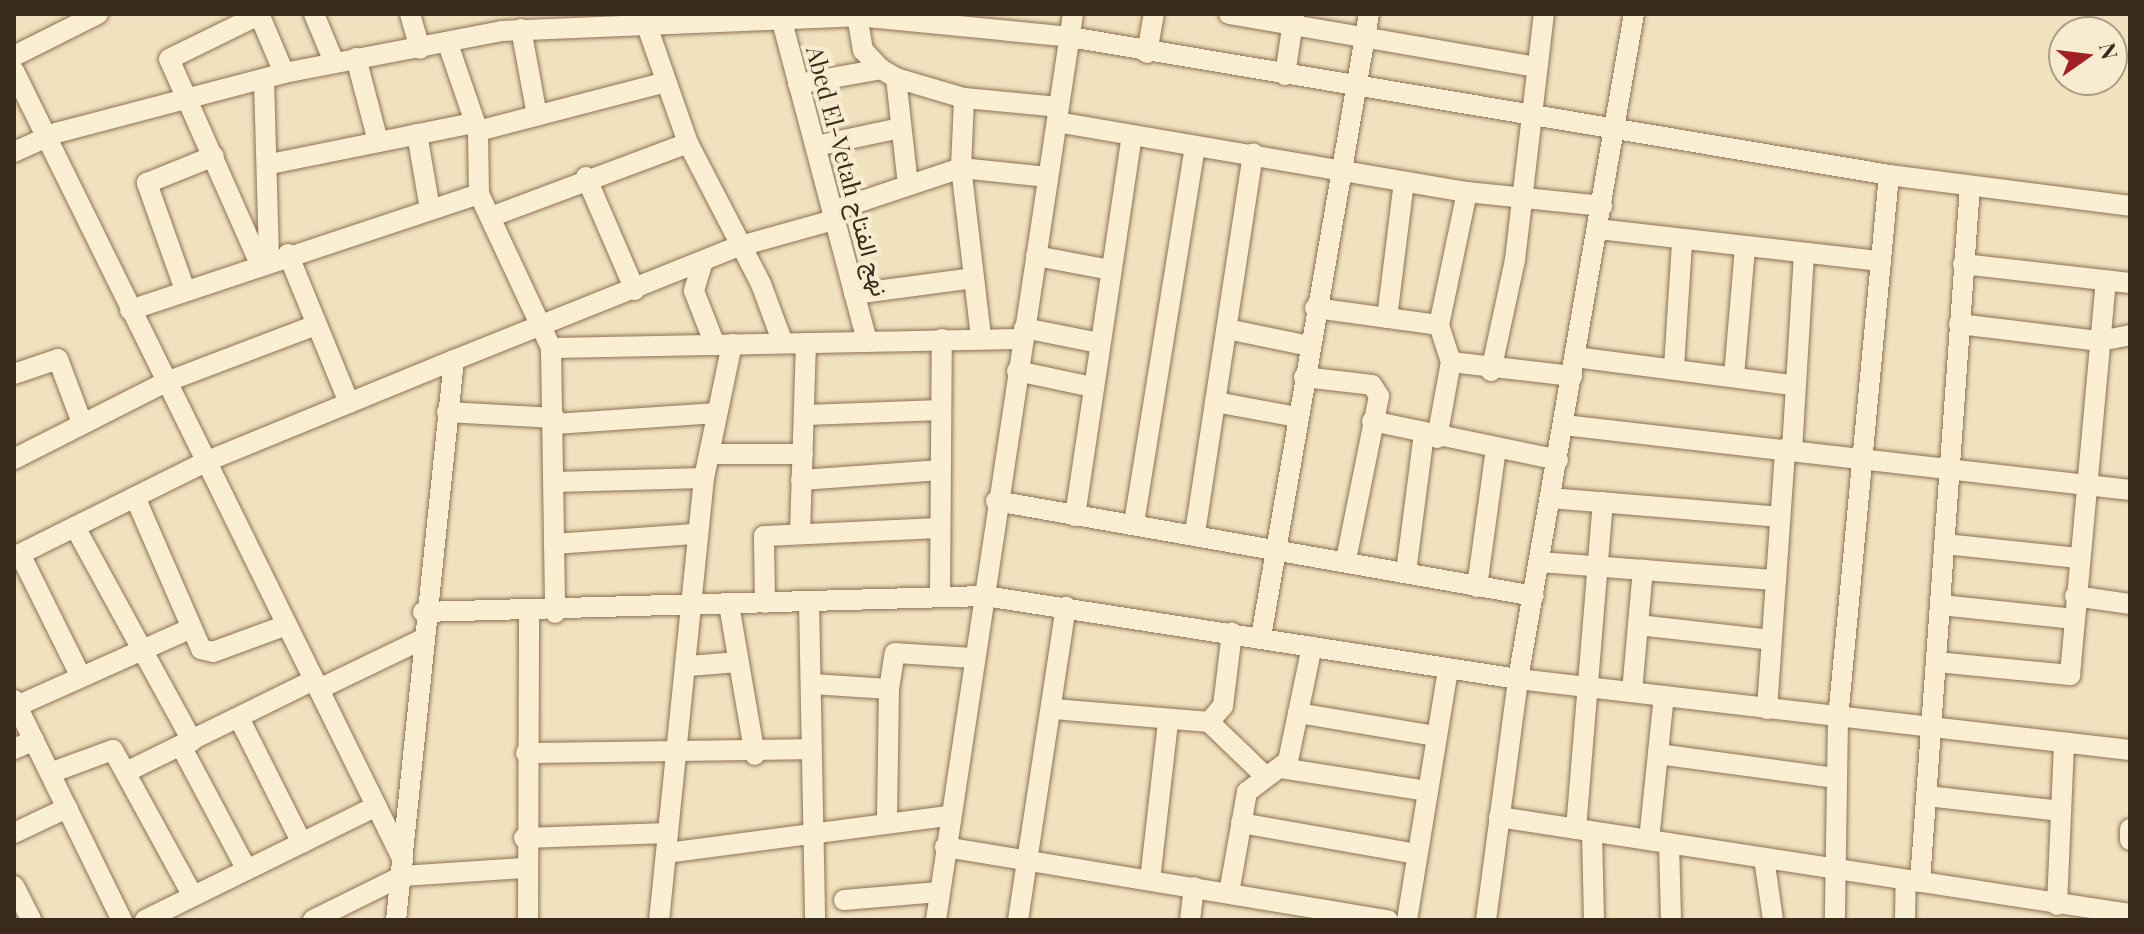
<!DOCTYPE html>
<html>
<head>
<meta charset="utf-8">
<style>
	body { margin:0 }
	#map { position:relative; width:2144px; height:934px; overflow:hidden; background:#f1e2bf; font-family:"Playfair Display",Vazirmatn,serif }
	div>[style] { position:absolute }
	.roads { filter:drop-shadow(0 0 2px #8c7256) drop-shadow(0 0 2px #8c7256) }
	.minor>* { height:20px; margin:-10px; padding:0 10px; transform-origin:10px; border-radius:10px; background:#fbefd3 }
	span { translate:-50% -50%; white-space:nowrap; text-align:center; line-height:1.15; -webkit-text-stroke:8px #f8ecd0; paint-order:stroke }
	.street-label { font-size:24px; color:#3a2a1c }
	.frame { position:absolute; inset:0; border:16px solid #3a2a1c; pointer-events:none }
	.north { position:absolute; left:2048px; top:16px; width:80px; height:80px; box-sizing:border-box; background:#f8ecd0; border:2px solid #ac9e88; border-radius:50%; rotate:76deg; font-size:22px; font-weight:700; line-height:32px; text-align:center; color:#3a2a1c }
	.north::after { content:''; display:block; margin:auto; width:28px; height:36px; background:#a02123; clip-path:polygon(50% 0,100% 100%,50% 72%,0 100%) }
</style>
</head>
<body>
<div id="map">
	<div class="roads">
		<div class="minor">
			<div style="left:259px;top:14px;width:64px;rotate:67deg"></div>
			<div style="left:314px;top:14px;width:52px;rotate:67.4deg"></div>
			<div style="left:410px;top:14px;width:36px;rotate:74deg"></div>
			<div style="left:780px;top:14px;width:339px;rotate:75.1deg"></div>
			<div style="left:1229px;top:14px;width:311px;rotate:9.8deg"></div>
			<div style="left:857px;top:16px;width:35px;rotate:80deg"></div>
			<div style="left:863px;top:50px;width:26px;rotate:47deg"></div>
			<div style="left:647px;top:26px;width:124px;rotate:70.7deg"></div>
			<div style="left:688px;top:143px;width:159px;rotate:62.6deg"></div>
			<div style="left:761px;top:284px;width:63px;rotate:69.6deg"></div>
			<div style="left:521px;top:29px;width:87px;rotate:79.5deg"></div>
			<div style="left:448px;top:44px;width:92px;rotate:71deg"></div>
			<div style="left:478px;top:131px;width:63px;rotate:89.1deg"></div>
			<div style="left:479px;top:194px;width:170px;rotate:64.9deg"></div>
			<div style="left:551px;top:348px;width:265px;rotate:89.1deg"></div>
			<div style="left:1147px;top:53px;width:40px;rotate:-80deg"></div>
			<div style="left:14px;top:56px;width:94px;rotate:-26.6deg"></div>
			<div style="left:356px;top:58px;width:86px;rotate:75.2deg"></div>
			<div style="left:14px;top:71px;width:880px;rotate:63.76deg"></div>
			<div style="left:1285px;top:75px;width:61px;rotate:-81.5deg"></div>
			<div style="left:896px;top:78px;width:71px;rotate:16.4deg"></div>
			<div style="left:264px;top:79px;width:181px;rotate:88.4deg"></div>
			<div style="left:798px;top:84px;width:84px;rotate:-10.2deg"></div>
			<div style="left:881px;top:69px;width:17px;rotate:31deg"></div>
			<div style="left:896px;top:78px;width:108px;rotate:83.6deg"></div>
			<div style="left:1057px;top:122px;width:416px;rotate:9.7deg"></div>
			<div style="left:1467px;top:192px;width:136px;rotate:5.9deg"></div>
			<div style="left:478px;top:131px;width:194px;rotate:-14.6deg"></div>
			<div style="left:417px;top:134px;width:76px;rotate:80.2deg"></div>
			<div style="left:816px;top:146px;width:86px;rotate:-12.1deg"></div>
			<div style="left:14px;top:152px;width:46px;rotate:-24.3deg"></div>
			<div style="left:56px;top:133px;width:236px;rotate:-14.7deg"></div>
			<div style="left:284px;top:73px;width:222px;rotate:-10.9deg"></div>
			<div style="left:502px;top:31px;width:355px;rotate:-2.4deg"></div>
			<div style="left:857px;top:16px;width:214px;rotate:5.6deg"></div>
			<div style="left:1070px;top:37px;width:831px;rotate:9.56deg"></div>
			<div style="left:1889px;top:175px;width:546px;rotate:95.36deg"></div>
			<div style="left:1838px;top:719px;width:201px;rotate:90.9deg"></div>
			<div style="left:270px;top:164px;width:208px;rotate:-11.4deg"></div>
			<div style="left:1889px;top:175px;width:243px;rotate:7.3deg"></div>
			<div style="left:586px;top:177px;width:123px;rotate:66.6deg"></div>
			<div style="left:832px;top:211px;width:136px;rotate:-18.4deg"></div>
			<div style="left:961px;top:168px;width:87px;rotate:5.9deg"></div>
			<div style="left:493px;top:216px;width:208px;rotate:-20.5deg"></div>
			<div style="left:1598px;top:229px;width:285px;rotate:6.5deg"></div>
			<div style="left:288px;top:254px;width:161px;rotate:67.7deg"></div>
			<div style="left:1036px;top:256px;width:76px;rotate:10.6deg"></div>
			<div style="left:703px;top:261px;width:31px;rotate:107deg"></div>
			<div style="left:694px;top:291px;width:58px;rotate:68.7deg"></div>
			<div style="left:260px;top:264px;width:224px;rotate:-113.9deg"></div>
			<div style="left:169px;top:59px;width:102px;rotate:-26.1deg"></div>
			<div style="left:1963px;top:264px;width:168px;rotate:6.5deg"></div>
			<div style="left:185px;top:290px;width:114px;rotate:-109.6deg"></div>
			<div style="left:147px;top:183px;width:72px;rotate:-21.9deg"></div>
			<div style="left:854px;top:294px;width:121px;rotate:-7.6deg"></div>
			<div style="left:1315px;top:308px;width:125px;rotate:7.8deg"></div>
			<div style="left:1439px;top:325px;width:136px;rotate:-78.1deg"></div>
			<div style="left:130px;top:310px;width:368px;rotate:-18.4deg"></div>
			<div style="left:1387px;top:318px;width:137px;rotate:-82.9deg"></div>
			<div style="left:1959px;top:324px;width:142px;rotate:6.9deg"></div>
			<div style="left:2100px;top:341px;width:31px;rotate:-11deg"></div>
			<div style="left:1024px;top:328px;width:76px;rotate:11.3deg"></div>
			<div style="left:1227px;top:329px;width:84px;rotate:11.7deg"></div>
			<div style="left:981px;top:337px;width:170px;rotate:-96.7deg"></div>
			<div style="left:961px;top:168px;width:70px;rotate:-87.5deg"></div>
			<div style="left:964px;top:98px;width:95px;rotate:5.4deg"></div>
			<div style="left:551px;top:348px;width:471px;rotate:-1.1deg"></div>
			<div style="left:1575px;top:357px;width:219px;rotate:7.4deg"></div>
			<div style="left:1451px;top:362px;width:122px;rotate:6.6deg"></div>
			<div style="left:1674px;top:367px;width:124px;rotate:-86.3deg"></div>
			<div style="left:1017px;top:371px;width:77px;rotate:12deg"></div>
			<div style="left:1491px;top:371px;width:114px;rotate:-77.8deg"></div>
			<div style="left:1515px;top:260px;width:248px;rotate:-83.3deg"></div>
			<div style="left:14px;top:374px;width:46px;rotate:-18.8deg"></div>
			<div style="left:58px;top:359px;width:68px;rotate:69.4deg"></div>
			<div style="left:1734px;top:376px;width:129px;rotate:-85.1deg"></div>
			<div style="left:1304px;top:377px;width:68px;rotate:6.7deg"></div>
			<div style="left:1372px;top:385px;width:13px;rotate:58deg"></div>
			<div style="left:1379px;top:396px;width:167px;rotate:101.4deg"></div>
			<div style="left:1215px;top:402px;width:83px;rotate:10.4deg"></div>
			<div style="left:447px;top:412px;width:108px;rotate:3.2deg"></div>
			<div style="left:806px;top:415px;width:135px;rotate:-2.1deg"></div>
			<div style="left:1372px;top:421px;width:190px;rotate:11.8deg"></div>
			<div style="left:555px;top:424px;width:162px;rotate:-3.9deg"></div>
			<div style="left:1564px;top:425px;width:570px;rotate:6.55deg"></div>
			<div style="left:1437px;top:438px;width:77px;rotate:-79.6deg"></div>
			<div style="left:1451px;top:362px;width:39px;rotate:-108deg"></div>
			<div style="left:1792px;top:450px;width:197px;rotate:-86.5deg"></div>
			<div style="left:709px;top:454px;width:94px"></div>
			<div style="left:14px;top:459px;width:170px;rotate:-26.9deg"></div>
			<div style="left:166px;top:382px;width:160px;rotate:-20.8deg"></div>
			<div style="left:704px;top:478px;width:137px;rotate:-78.2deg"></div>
			<div style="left:801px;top:480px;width:140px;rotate:-4.1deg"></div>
			<div style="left:554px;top:482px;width:150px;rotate:-1.5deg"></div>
			<div style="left:704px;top:478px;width:444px;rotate:95.8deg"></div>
			<div style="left:135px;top:497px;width:166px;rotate:66.5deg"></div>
			<div style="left:201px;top:649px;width:12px;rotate:14deg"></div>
			<div style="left:213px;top:652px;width:76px;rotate:-20.1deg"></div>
			<div style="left:1551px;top:498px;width:230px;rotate:4.7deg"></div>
			<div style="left:996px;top:501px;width:546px;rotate:10.01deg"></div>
			<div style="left:1075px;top:516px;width:384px;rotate:-81.5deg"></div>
			<div style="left:1134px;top:523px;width:382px;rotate:-80.8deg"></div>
			<div style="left:75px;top:527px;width:244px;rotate:61.3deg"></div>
			<div style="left:800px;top:533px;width:190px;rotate:-88.2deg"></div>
			<div style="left:1195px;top:533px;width:384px;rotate:-81.3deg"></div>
			<div style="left:554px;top:544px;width:140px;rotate:-4.1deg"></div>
			<div style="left:1945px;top:544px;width:134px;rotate:6deg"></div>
			<div style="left:20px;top:554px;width:137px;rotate:63.6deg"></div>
			<div style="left:14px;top:557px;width:213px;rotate:-26.4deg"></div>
			<div style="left:205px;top:462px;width:269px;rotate:-22.3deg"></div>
			<div style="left:454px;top:360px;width:305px;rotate:-21.8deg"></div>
			<div style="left:737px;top:247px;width:101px;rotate:-15.6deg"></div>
			<div style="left:1540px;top:562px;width:237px;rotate:4.4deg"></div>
			<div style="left:1406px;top:572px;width:139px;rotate:-82.6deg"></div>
			<div style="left:1477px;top:587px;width:139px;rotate:-82.2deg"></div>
			<div style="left:2075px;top:596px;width:56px;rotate:8.3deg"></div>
			<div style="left:940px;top:597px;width:258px;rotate:-89.6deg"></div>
			<div style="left:809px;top:601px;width:319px;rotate:88.9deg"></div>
			<div style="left:765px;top:603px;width:67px;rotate:-90.9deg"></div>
			<div style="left:764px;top:536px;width:176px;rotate:-2.6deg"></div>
			<div style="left:729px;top:605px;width:152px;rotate:80.2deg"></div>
			<div style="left:1941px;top:605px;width:134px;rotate:6deg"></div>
			<div style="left:423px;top:612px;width:562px;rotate:-1.63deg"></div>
			<div style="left:985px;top:596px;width:539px;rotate:8.85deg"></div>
			<div style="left:1518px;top:679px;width:616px;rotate:6.62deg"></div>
			<div style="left:1638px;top:625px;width:134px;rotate:6.4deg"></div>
			<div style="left:1261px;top:637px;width:632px;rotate:-80.17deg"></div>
			<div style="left:1937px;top:662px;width:134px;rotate:5.6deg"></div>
			<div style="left:2070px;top:675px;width:396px;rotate:-84.8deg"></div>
			<div style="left:689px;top:666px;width:49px;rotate:-4.7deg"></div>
			<div style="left:812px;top:684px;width:77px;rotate:3.7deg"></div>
			<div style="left:889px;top:689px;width:133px;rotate:90.9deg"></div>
			<div style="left:319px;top:689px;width:113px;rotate:-25.7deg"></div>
			<div style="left:889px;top:689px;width:36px;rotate:-81deg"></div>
			<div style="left:895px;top:653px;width:80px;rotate:3.6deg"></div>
			<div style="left:1632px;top:692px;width:123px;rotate:-84.9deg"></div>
			<div style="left:14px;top:700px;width:245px;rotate:63.9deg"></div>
			<div style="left:17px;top:706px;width:191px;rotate:-24.1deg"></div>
			<div style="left:1054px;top:709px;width:156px;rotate:4.8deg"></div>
			<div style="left:1209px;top:722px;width:21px;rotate:-49deg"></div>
			<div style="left:1223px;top:706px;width:74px;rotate:-83deg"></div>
			<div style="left:1767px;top:709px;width:261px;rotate:-86deg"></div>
			<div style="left:1298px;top:713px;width:140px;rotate:9.5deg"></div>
			<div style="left:239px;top:718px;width:140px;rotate:63.3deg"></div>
			<div style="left:1209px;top:722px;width:76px;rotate:43.9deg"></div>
			<div style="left:181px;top:746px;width:140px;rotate:62deg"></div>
			<div style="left:14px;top:749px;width:22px;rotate:-24deg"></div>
			<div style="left:526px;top:753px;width:285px;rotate:-0.8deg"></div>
			<div style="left:1658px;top:754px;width:180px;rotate:7.7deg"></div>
			<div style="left:1281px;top:768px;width:147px;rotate:9deg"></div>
			<div style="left:126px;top:772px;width:209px;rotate:-26.1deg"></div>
			<div style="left:50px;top:773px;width:67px;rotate:-20.1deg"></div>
			<div style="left:113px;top:750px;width:166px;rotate:61.3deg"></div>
			<div style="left:1927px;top:796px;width:135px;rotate:6.4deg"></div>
			<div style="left:1499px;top:817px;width:638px;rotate:8.74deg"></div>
			<div style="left:1241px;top:823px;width:179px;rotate:10deg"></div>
			<div style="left:1576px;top:829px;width:328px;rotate:-85.3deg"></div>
			<div style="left:2130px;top:829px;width:11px;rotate:90deg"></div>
			<div style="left:1592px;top:832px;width:88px;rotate:88.7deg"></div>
			<div style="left:14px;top:833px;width:59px;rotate:-25.3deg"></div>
			<div style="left:524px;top:838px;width:144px;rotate:-2deg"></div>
			<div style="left:1649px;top:840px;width:145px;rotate:-84.1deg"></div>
			<div style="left:1669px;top:843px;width:77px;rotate:88.5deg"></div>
			<div style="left:945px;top:847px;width:449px;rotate:9.4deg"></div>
			<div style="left:666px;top:853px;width:284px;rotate:-7.5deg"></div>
			<div style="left:1764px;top:858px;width:63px;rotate:81.7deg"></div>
			<div style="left:1150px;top:880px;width:158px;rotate:-83.5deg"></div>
			<div style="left:1920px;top:882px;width:698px;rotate:-85.89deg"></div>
			<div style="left:14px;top:886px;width:38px;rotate:63deg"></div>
			<div style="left:1229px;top:893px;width:103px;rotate:-79.9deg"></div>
			<div style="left:1247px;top:792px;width:51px;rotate:-37.1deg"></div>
			<div style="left:1288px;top:761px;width:117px;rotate:-78.2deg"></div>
			<div style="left:844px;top:900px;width:95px;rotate:-4.8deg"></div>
			<div style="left:2057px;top:905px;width:162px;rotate:-87.5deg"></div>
			<div style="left:145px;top:920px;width:258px;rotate:-26.2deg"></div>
			<div style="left:313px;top:920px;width:99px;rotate:-26.3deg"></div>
			<div style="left:402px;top:876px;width:122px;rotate:-3.8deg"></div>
			<div style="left:396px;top:920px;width:563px;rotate:-84.09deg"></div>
			<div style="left:528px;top:920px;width:307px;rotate:-89.8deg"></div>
			<div style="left:936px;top:920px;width:916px;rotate:-81.4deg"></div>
			<div style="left:1018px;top:920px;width:317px;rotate:-81.3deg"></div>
			<div style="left:1190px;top:920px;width:33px;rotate:-83deg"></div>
			<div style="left:1407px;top:920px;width:253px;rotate:-80.7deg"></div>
			<div style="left:1486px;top:920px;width:243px;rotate:-82.4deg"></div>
			<div style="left:1518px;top:679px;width:675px;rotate:-80.11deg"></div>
			<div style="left:1905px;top:920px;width:39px;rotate:-89deg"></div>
		</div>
	</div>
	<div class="street-label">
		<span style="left:848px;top:171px;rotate:75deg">Abed El-Vetah نهج الفتاح</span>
	</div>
	<div class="frame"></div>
	<div class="north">N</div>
</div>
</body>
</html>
